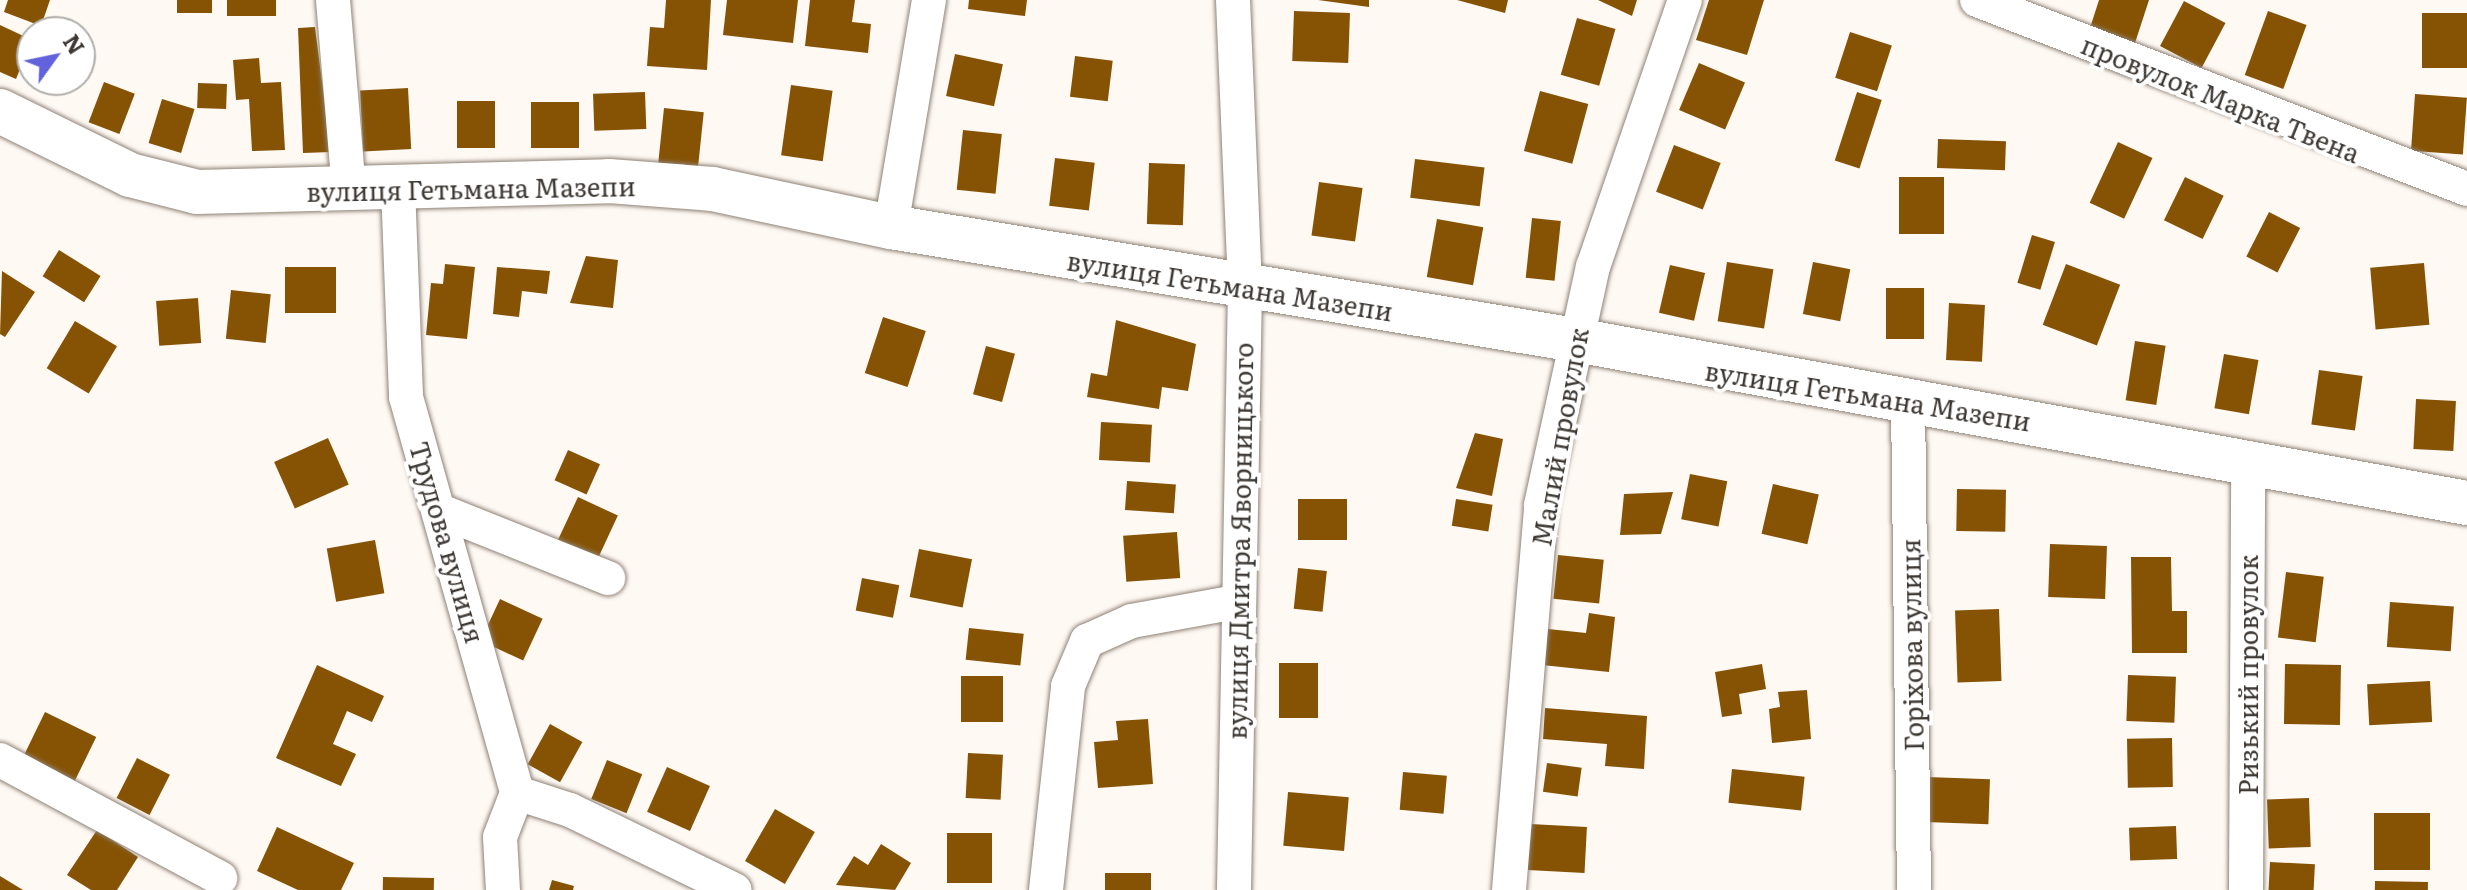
<!DOCTYPE html>
<html>
<head>
<meta charset="utf-8">
<style>
	body { margin:0 }
	#map { position:relative; width:2467px; height:890px; overflow:hidden; background:#fff9f4; font-family:Literata,serif }
	div>[style] { position:absolute }
	.building>* { inset:0; background:#865305; transform-origin:0 0 }
	.roads { filter:drop-shadow(0 0 2px #8e8275) drop-shadow(0 0 2px #8e8275) }
	.minor>* { height:34px; margin:-17px; padding:0 17px; transform-origin:17px; border-radius:17px; background:#fff }
	.tertiary>* { height:44px; margin:-22px; padding:0 22px; transform-origin:22px; border-radius:22px; background:#fff }
	span { translate:-50% -50%; white-space:nowrap; text-align:center; line-height:1.15; -webkit-text-stroke:8px #fff; paint-order:stroke }
	.street-label { font-size:26px; color:#3d3833 }
	.north { position:absolute; left:16px; top:16px; width:80px; height:80px; box-sizing:border-box; background:#fff; border:2px solid #b1afad; border-radius:50%; rotate:57deg; font-size:22px; font-weight:700; line-height:32px; text-align:center; color:#3d3833 }
	.north::after { content:''; display:block; margin:auto; width:28px; height:36px; background:#6263dc; clip-path:polygon(50% 0,100% 100%,50% 72%,0 100%) }
</style>
</head>
<body>
<div id="map">
	<div class="building">
		<div style="clip-path:polygon(8px 0,50px 0,41px 26px,4px 12px)"></div>
		<div style="left:177px;top:0;width:35px;height:13px"></div>
		<div style="left:227px;top:0;width:49px;height:16px"></div>
		<div style="clip-path:polygon(666px 0,711px 0,707px 70px,647px 66px,650px 27px,664px 28px)"></div>
		<div style="clip-path:polygon(727px 0,798px 0,793px 43px,723px 35px)"></div>
		<div style="clip-path:polygon(810px 0,855px 0,852px 22px,871px 24px,868px 53px,805px 46px)"></div>
		<div style="clip-path:polygon(969px 0,1027px 0,1025px 16px,968px 9px)"></div>
		<div style="clip-path:polygon(1318px 0,1369px 0,1369px 7px)"></div>
		<div style="clip-path:polygon(1457px 0,1508px 0,1505px 13px)"></div>
		<div style="clip-path:polygon(1598px 0,1637px 0,1632px 16px)"></div>
		<div style="clip-path:polygon(1709px 0,1764px 0,1747px 55px,1696px 40px)"></div>
		<div style="clip-path:polygon(2099px 0,2149px 0,2135px 43px,2090px 28px)"></div>
		<div style="left:2184px;top:1px;width:47px;height:51px;rotate:28deg"></div>
		<div style="left:1294px;top:11px;width:56px;height:50px;rotate:2deg"></div>
		<div style="left:2268px;top:11px;width:41px;height:68px;rotate:20deg"></div>
		<div style="left:2422px;top:13px;width:45px;height:55px"></div>
		<div style="left:1577px;top:18px;width:40px;height:59px;rotate:16deg"></div>
		<div style="clip-path:polygon(0 25px,32px 40px,16px 79px,0 72px)"></div>
		<div style="clip-path:polygon(315px 27px,331px 152px,303px 153px,298px 28px)"></div>
		<div style="left:1850px;top:32px;width:44px;height:48px;rotate:18deg"></div>
		<div style="left:955px;top:54px;width:49px;height:43px;rotate:12deg"></div>
		<div style="left:1075px;top:56px;width:38px;height:41px;rotate:7deg"></div>
		<div style="clip-path:polygon(259px 58px,261px 83px,281px 82px,285px 150px,252px 151px,249px 99px,236px 100px,233px 60px)"></div>
		<div style="left:1699px;top:63px;width:50px;height:51px;rotate:23deg"></div>
		<div style="left:104px;top:82px;width:33px;height:43px;rotate:21deg"></div>
		<div style="left:198px;top:83px;width:29px;height:25px;rotate:2deg"></div>
		<div style="left:791px;top:85px;width:42px;height:71px;rotate:8deg"></div>
		<div style="left:408px;top:88px;width:61px;height:48px;rotate:87deg"></div>
		<div style="left:1540px;top:91px;width:50px;height:62px;rotate:15deg"></div>
		<div style="left:645px;top:92px;width:37px;height:52px;rotate:88deg"></div>
		<div style="left:1857px;top:92px;width:26px;height:72px;rotate:18deg"></div>
		<div style="left:2415px;top:94px;width:52px;height:57px;rotate:4deg"></div>
		<div style="left:162px;top:99px;width:34px;height:46px;rotate:17deg"></div>
		<div style="left:457px;top:101px;width:38px;height:47px"></div>
		<div style="left:531px;top:102px;width:48px;height:46px"></div>
		<div style="left:664px;top:108px;width:40px;height:62px;rotate:6deg"></div>
		<div style="left:963px;top:130px;width:39px;height:60px;rotate:6deg"></div>
		<div style="left:1938px;top:139px;width:68px;height:29px;rotate:2deg"></div>
		<div style="left:2118px;top:142px;width:38px;height:67px;rotate:25deg"></div>
		<div style="left:1674px;top:145px;width:50px;height:50px;rotate:21deg"></div>
		<div style="left:1055px;top:158px;width:40px;height:48px;rotate:7deg"></div>
		<div style="left:1415px;top:159px;width:70px;height:39px;rotate:7deg"></div>
		<div style="left:1149px;top:163px;width:36px;height:61px;rotate:2deg"></div>
		<div style="left:1899px;top:177px;width:45px;height:57px"></div>
		<div style="left:2185px;top:177px;width:43px;height:48px;rotate:26deg"></div>
		<div style="left:1319px;top:182px;width:44px;height:54px;rotate:8deg"></div>
		<div style="left:2269px;top:212px;width:35px;height:50px;rotate:27deg"></div>
		<div style="left:1532px;top:218px;width:29px;height:60px;rotate:6deg"></div>
		<div style="left:1437px;top:219px;width:47px;height:59px;rotate:10deg"></div>
		<div style="left:2032px;top:235px;width:24px;height:50px;rotate:17deg"></div>
		<div style="left:59px;top:250px;width:49px;height:31px;rotate:32deg"></div>
		<div style="clip-path:polygon(586px 256px,618px 260px,613px 308px,570px 303px)"></div>
		<div style="left:1727px;top:262px;width:47px;height:60px;rotate:9deg"></div>
		<div style="left:1813px;top:262px;width:38px;height:53px;rotate:11deg"></div>
		<div style="left:2424px;top:263px;width:62px;height:54px;rotate:85deg"></div>
		<div style="clip-path:polygon(445px 264px,475px 267px,467px 339px,426px 335px,431px 283px,443px 284px)"></div>
		<div style="left:2066px;top:264px;width:58px;height:65px;rotate:21deg"></div>
		<div style="left:1670px;top:265px;width:36px;height:49px;rotate:13deg"></div>
		<div style="left:285px;top:267px;width:51px;height:46px"></div>
		<div style="clip-path:polygon(497px 267px,550px 271px,547px 294px,522px 291px,519px 317px,493px 314px)"></div>
		<div style="clip-path:polygon(2px 271px,35px 292px,5px 337px,0 334px)"></div>
		<div style="left:1886px;top:288px;width:38px;height:51px"></div>
		<div style="left:231px;top:290px;width:40px;height:49px;rotate:6deg"></div>
		<div style="left:198px;top:298px;width:45px;height:42px;rotate:86deg"></div>
		<div style="left:1949px;top:303px;width:36px;height:57px;rotate:3deg"></div>
		<div style="left:883px;top:317px;width:45px;height:59px;rotate:18deg"></div>
		<div style="clip-path:polygon(1116px 320px,1196px 344px,1188px 391px,1162px 387px,1159px 409px,1087px 397px,1091px 373px,1107px 376px)"></div>
		<div style="left:75px;top:321px;width:49px;height:55px;rotate:31deg"></div>
		<div style="left:2135px;top:341px;width:31px;height:60px;rotate:9deg"></div>
		<div style="left:986px;top:346px;width:30px;height:50px;rotate:15deg"></div>
		<div style="left:2224px;top:354px;width:35px;height:55px;rotate:10deg"></div>
		<div style="left:2319px;top:370px;width:44px;height:55px;rotate:8deg"></div>
		<div style="left:2416px;top:399px;width:40px;height:50px;rotate:3deg"></div>
		<div style="left:1101px;top:422px;width:51px;height:38px;rotate:3deg"></div>
		<div style="clip-path:polygon(1475px 433px,1503px 439px,1492px 496px,1456px 488px)"></div>
		<div style="left:328px;top:438px;width:51px;height:59px;rotate:66deg"></div>
		<div style="left:568px;top:450px;width:35px;height:33px;rotate:24deg"></div>
		<div style="left:1690px;top:474px;width:38px;height:46px;rotate:11deg"></div>
		<div style="left:1127px;top:481px;width:49px;height:29px;rotate:4deg"></div>
		<div style="left:1773px;top:484px;width:47px;height:51px;rotate:13deg"></div>
		<div style="left:1957px;top:489px;width:49px;height:42px;rotate:1deg"></div>
		<div style="clip-path:polygon(1673px 492px,1661px 534px,1620px 535px,1624px 494px)"></div>
		<div style="left:578px;top:497px;width:44px;height:55px;rotate:25deg"></div>
		<div style="left:1298px;top:499px;width:49px;height:41px"></div>
		<div style="left:1456px;top:499px;width:37px;height:27px;rotate:9deg"></div>
		<div style="left:1177px;top:532px;width:46px;height:54px;rotate:86deg"></div>
		<div style="left:375px;top:540px;width:54px;height:49px;rotate:80deg"></div>
		<div style="left:2050px;top:544px;width:57px;height:53px;rotate:2deg"></div>
		<div style="left:919px;top:549px;width:54px;height:49px;rotate:11deg"></div>
		<div style="left:1558px;top:555px;width:46px;height:44px;rotate:6deg"></div>
		<div style="clip-path:polygon(2131px 557px,2171px 557px,2172px 611px,2187px 611px,2187px 653px,2132px 653px)"></div>
		<div style="left:1298px;top:568px;width:29px;height:41px;rotate:6deg"></div>
		<div style="left:2286px;top:572px;width:38px;height:66px;rotate:7deg"></div>
		<div style="left:862px;top:578px;width:38px;height:33px;rotate:11deg"></div>
		<div style="left:500px;top:599px;width:47px;height:46px;rotate:25deg"></div>
		<div style="left:2390px;top:602px;width:64px;height:45px;rotate:4deg"></div>
		<div style="left:1999px;top:609px;width:72px;height:44px;rotate:88deg"></div>
		<div style="clip-path:polygon(1589px 613px,1615px 617px,1609px 672px,1542px 665px,1548px 629px,1586px 633px)"></div>
		<div style="left:969px;top:628px;width:55px;height:32px;rotate:6deg"></div>
		<div style="left:1279px;top:663px;width:39px;height:55px"></div>
		<div style="clip-path:polygon(1762px 664px,1766px 689px,1739px 694px,1742px 714px,1722px 717px,1715px 672px)"></div>
		<div style="left:2285px;top:664px;width:56px;height:60px;rotate:1deg"></div>
		<div style="clip-path:polygon(317px 665px,384px 696px,372px 722px,347px 711px,333px 744px,356px 754px,341px 786px,276px 758px)"></div>
		<div style="left:2128px;top:675px;width:48px;height:46px;rotate:2deg"></div>
		<div style="left:961px;top:676px;width:42px;height:46px"></div>
		<div style="left:2430px;top:681px;width:41px;height:63px;rotate:87deg"></div>
		<div style="clip-path:polygon(1807px 690px,1811px 739px,1772px 743px,1769px 709px,1780px 707px,1778px 692px)"></div>
		<div style="clip-path:polygon(1545px 708px,1647px 716px,1644px 769px,1605px 766px,1607px 744px,1543px 739px)"></div>
		<div style="left:45px;top:712px;width:57px;height:53px;rotate:26deg"></div>
		<div style="clip-path:polygon(1148px 719px,1153px 784px,1098px 788px,1094px 742px,1118px 740px,1116px 721px)"></div>
		<div style="left:550px;top:724px;width:37px;height:46px;rotate:29deg"></div>
		<div style="left:2172px;top:738px;width:49px;height:45px;rotate:89deg"></div>
		<div style="left:968px;top:753px;width:35px;height:45px;rotate:3deg"></div>
		<div style="left:137px;top:758px;width:37px;height:45px;rotate:27deg"></div>
		<div style="left:607px;top:760px;width:38px;height:42px;rotate:22deg"></div>
		<div style="left:1547px;top:763px;width:35px;height:29px;rotate:8deg"></div>
		<div style="left:667px;top:767px;width:47px;height:49px;rotate:24deg"></div>
		<div style="left:1732px;top:769px;width:73px;height:34px;rotate:6deg"></div>
		<div style="left:1403px;top:772px;width:44px;height:38px;rotate:5deg"></div>
		<div style="left:1927px;top:777px;width:63px;height:45px;rotate:2deg"></div>
		<div style="left:1288px;top:792px;width:61px;height:54px;rotate:5deg"></div>
		<div style="left:2309px;top:798px;width:49px;height:42px;rotate:88deg"></div>
		<div style="left:775px;top:809px;width:46px;height:60px;rotate:30deg"></div>
		<div style="left:2374px;top:813px;width:56px;height:57px"></div>
		<div style="left:1530px;top:824px;width:57px;height:46px;rotate:3deg"></div>
		<div style="left:2176px;top:826px;width:33px;height:47px;rotate:88deg"></div>
		<div style="clip-path:polygon(277px 827px,354px 863px,341px 890px,298px 890px,257px 871px)"></div>
		<div style="clip-path:polygon(97px 830px,138px 857px,117px 890px,91px 890px,67px 875px)"></div>
		<div style="left:947px;top:833px;width:45px;height:50px"></div>
		<div style="clip-path:polygon(881px 844px,911px 863px,895px 890px,836px 885px,854px 856px,868px 865px)"></div>
		<div style="left:2270px;top:862px;width:45px;height:28px;rotate:3deg"></div>
		<div style="left:1151px;top:873px;width:17px;height:46px;rotate:90deg"></div>
		<div style="clip-path:polygon(0 876px,23px 890px,0 890px)"></div>
		<div style="left:383px;top:877px;width:51px;height:13px;rotate:1deg"></div>
		<div style="clip-path:polygon(552px 880px,574px 886px,573px 890px,549px 890px)"></div>
		<div style="left:2375px;top:881px;width:53px;height:9px;rotate:1deg"></div>
	</div>
	<div class="roads">
		<div class="minor">
			<div style="left:333px;top:0;width:193px;rotate:85.2deg"></div>
			<div style="left:1233px;top:0;width:289px;rotate:87.6deg"></div>
			<div style="left:1245px;top:289px;width:601px;rotate:91.05deg"></div>
			<div style="left:1977px;top:0;width:525px;rotate:21.09deg"></div>
			<div style="left:398px;top:187px;width:210px;rotate:87.8deg"></div>
			<div style="left:406px;top:397px;width:411px;rotate:74.3deg"></div>
			<div style="left:517px;top:793px;width:47px;rotate:111.1deg"></div>
			<div style="left:500px;top:837px;width:53px;rotate:86.8deg"></div>
			<div style="left:891px;top:227px;width:230px;rotate:-80.5deg"></div>
			<div style="left:1908px;top:400px;width:490px;rotate:89.3deg"></div>
			<div style="left:443px;top:512px;width:178px;rotate:21.8deg"></div>
			<div style="left:0;top:760px;width:250px;rotate:28.2deg"></div>
			<div style="left:517px;top:793px;width:56px;rotate:17.8deg"></div>
			<div style="left:570px;top:810px;width:183px;rotate:25.9deg"></div>
			<div style="left:1046px;top:890px;width:205px;rotate:-83.8deg"></div>
			<div style="left:1068px;top:686px;width:49px;rotate:-67.1deg"></div>
			<div style="left:1087px;top:641px;width:49px;rotate:-24deg"></div>
			<div style="left:1132px;top:621px;width:107px;rotate:-10.3deg"></div>
			<div style="left:1509px;top:890px;width:386px;rotate:-85.2deg"></div>
			<div style="left:1541px;top:505px;width:244px;rotate:-77.7deg"></div>
			<div style="left:1593px;top:267px;width:282px;rotate:-71deg"></div>
			<div style="left:2246px;top:890px;width:429px;rotate:-89.7deg"></div>
		</div>
		<div class="tertiary">
			<div style="left:0;top:111px;width:145px;rotate:26.2deg"></div>
			<div style="left:130px;top:175px;width:69px;rotate:14.2deg"></div>
			<div style="left:197px;top:192px;width:412px;rotate:-1.5deg"></div>
			<div style="left:609px;top:181px;width:104px;rotate:4.4deg"></div>
			<div style="left:713px;top:189px;width:182px;rotate:12.1deg"></div>
			<div style="left:891px;top:227px;width:694px;rotate:9.37deg"></div>
			<div style="left:1576px;top:340px;width:906px;rotate:10.37deg"></div>
		</div>
	</div>
	<div class="street-label">
		<span style="left:2221px;top:98px;rotate:22deg">провулок Марка Твена</span>
		<span style="left:471px;top:188px;rotate:-1deg">вулиця Гетьмана Мазепи</span>
		<span style="left:1230px;top:285px;rotate:9deg">вулиця Гетьмана Мазепи</span>
		<span style="left:1868px;top:395px;rotate:9deg">вулиця Гетьмана Мазепи</span>
		<span style="left:1559px;top:437px;rotate:-80deg">Малий провулок</span>
		<span style="left:1239px;top:541px;rotate:-89deg">вулиця Дмитра Яворницького</span>
		<span style="left:448px;top:542px;rotate:74deg">Трудова вулиця</span>
		<span style="left:1911px;top:645px;rotate:-91deg">Горіхова вулиця</span>
		<span style="left:2247px;top:675px;rotate:-90deg">Ризький провулок</span>
	</div>
	<div class="north">N</div>
</div>
</body>
</html>
